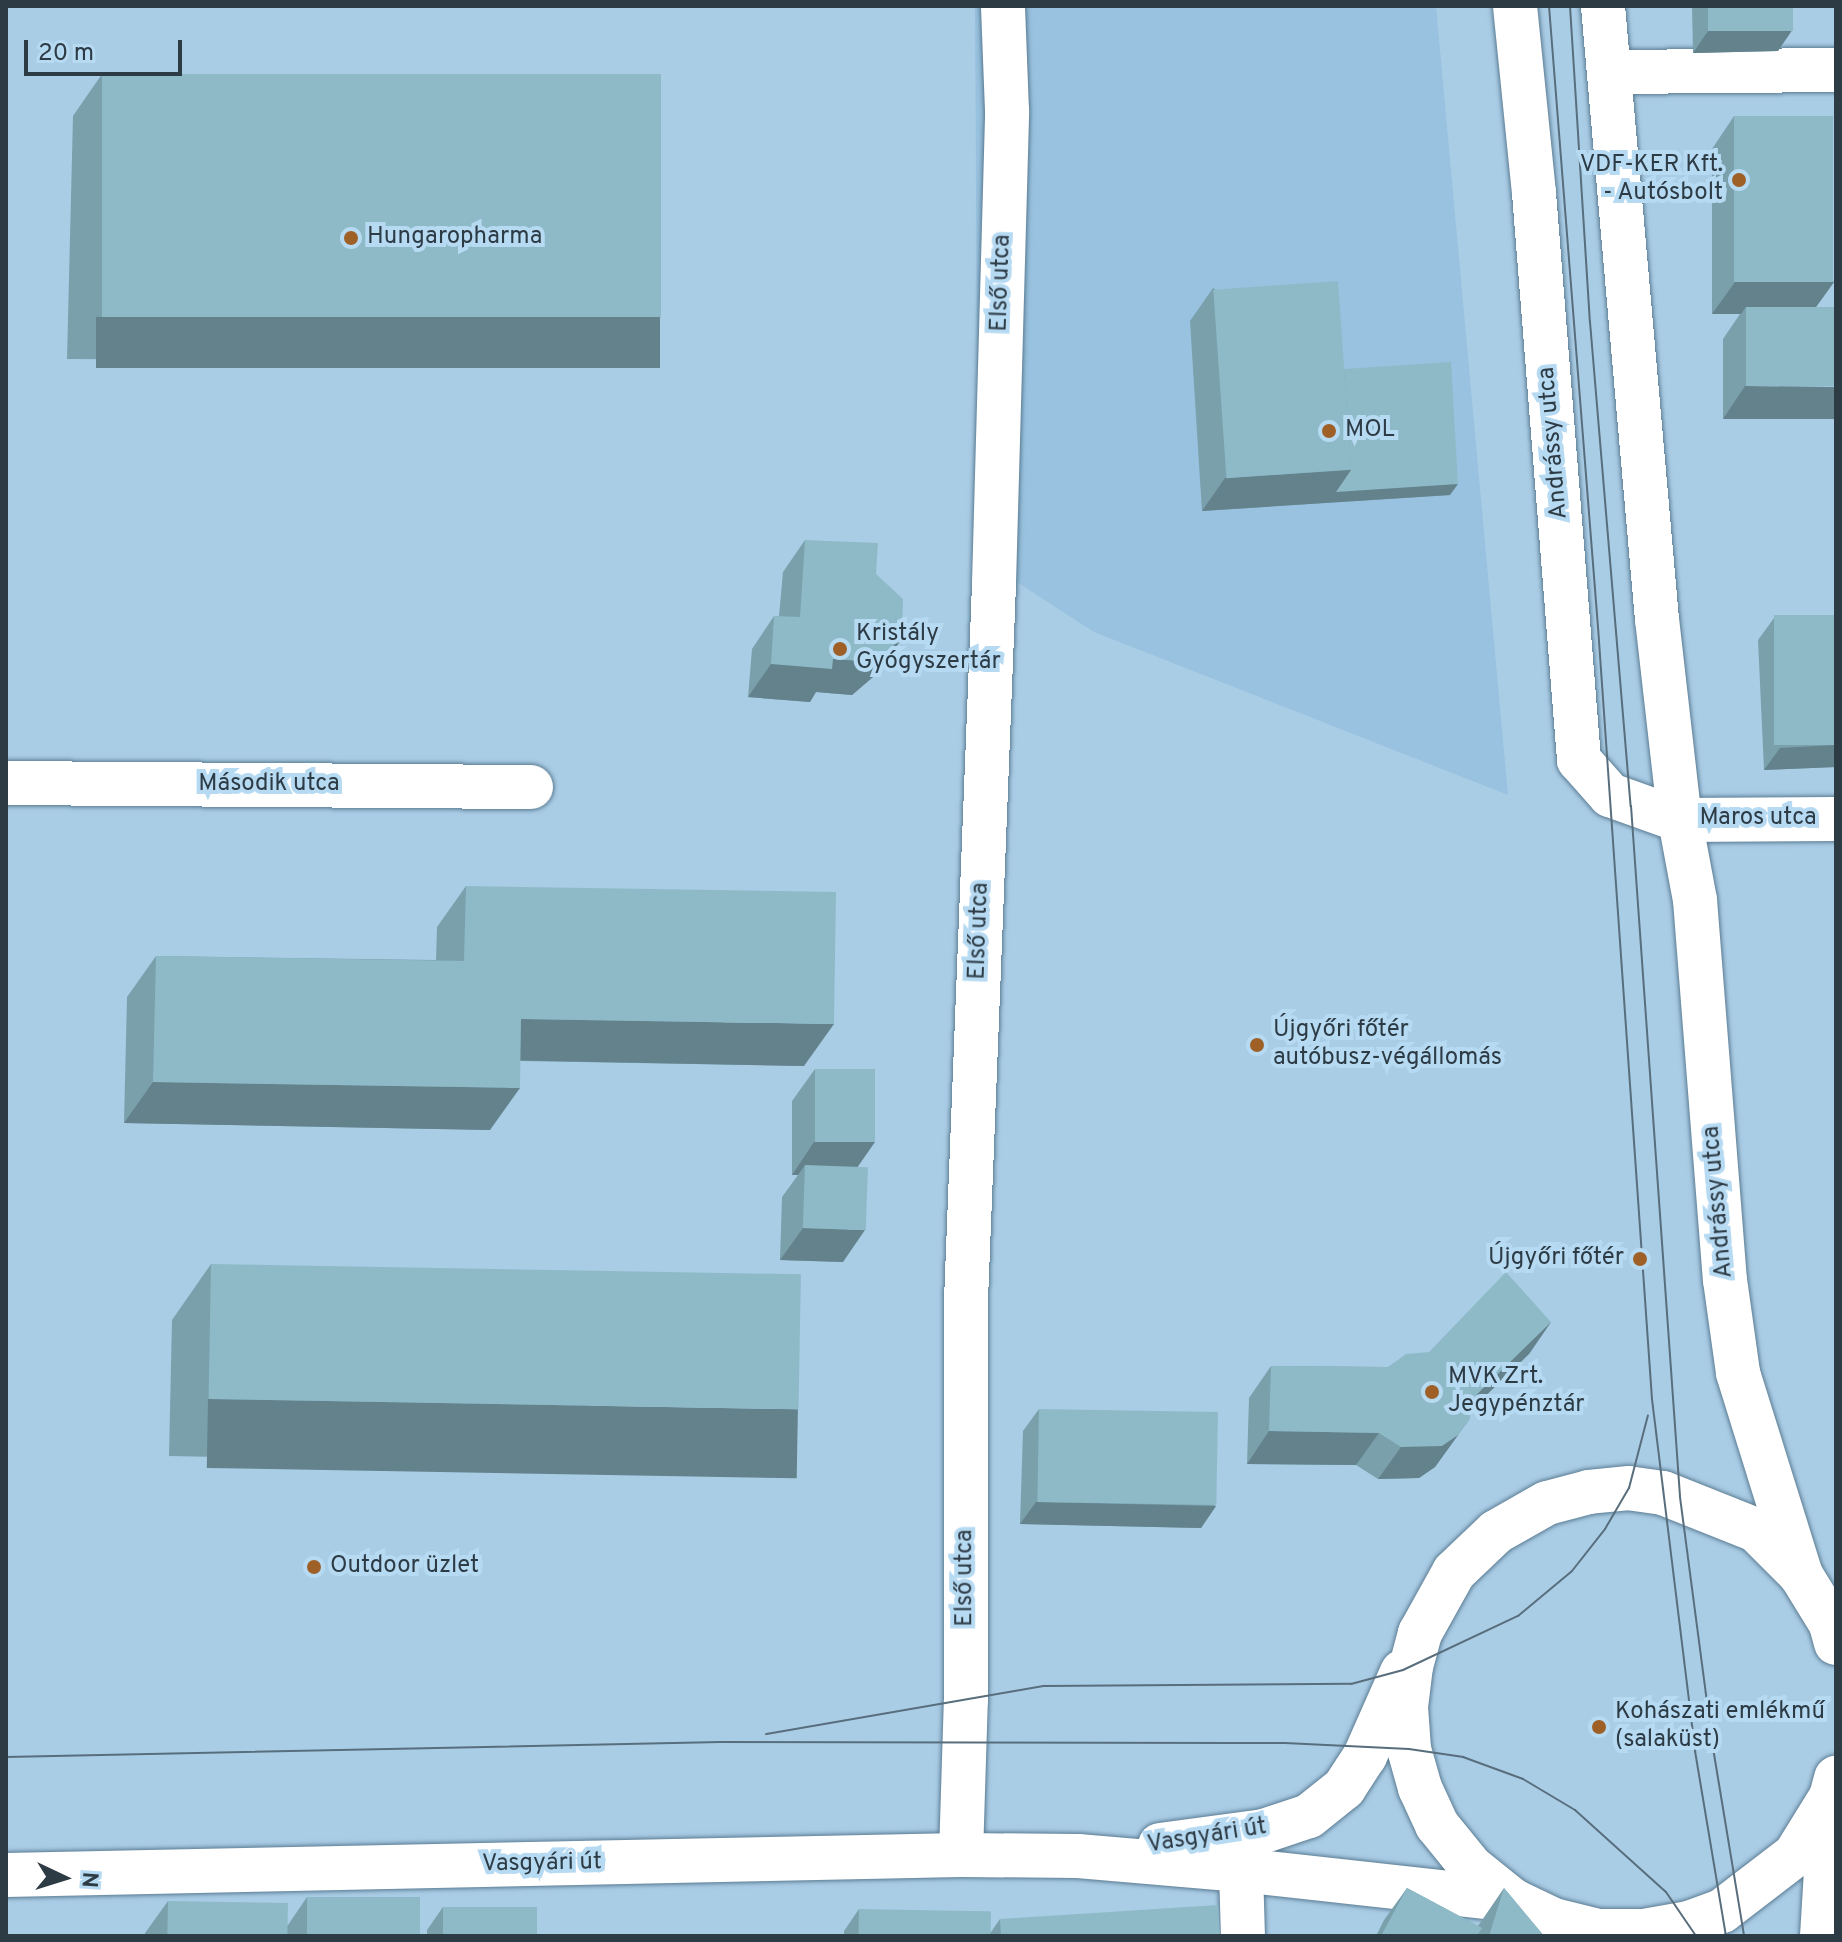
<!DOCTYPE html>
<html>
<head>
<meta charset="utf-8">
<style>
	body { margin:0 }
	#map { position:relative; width:1842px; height:1942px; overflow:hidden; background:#aacde6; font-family:Overpass,sans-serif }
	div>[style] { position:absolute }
	.built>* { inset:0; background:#98c2df }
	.roads { filter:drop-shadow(0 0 2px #5b7c93) drop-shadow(0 0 2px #5b7c93) }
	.minor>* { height:44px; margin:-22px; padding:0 22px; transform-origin:22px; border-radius:22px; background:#fff }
	.tertiary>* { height:44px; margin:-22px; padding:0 22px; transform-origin:22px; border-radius:22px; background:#fff }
	.tram>* { height:2px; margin:-1px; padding:0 1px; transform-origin:1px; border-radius:1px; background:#586e7d }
	.wall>* { inset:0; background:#7aa0ac }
	.shaded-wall>* { inset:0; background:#63828c; transform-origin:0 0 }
	.building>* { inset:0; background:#8ebac8; transform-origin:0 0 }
	.dots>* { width:22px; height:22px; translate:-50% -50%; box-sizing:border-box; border:4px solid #b7daf3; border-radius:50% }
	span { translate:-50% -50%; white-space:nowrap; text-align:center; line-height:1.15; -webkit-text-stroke:8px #b7daf3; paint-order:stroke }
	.poi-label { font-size:24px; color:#2d3b45 }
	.right { translate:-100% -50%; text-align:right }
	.left { translate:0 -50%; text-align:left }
	.street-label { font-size:24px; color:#2d3b45 }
	.frame { position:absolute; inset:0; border:8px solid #2d3b45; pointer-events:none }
	.north { position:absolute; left:24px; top:1838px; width:80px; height:80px; -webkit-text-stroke:6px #b7daf3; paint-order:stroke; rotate:94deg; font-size:22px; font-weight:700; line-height:32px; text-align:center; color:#2d3b45 }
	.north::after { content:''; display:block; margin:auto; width:28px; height:36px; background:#2d3b45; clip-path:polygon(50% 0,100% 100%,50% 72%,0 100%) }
	.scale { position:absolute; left:24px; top:40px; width:158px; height:36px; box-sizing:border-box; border:4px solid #2d3b45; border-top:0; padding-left:10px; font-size:24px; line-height:28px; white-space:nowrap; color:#2d3b45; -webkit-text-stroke:6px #b7daf3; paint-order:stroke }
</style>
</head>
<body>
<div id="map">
	<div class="built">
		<div style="clip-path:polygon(975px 6px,1436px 6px,1508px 795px,1094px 632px,978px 557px)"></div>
	</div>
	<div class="roads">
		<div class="minor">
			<div style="left:1515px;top:6px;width:188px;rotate:84.2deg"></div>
			<div style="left:1534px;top:193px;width:569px;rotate:85.46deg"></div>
			<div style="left:1579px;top:760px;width:47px;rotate:48.5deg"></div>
			<div style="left:1610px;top:795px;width:74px;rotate:19.7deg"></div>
			<div style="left:1680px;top:820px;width:156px;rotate:-0.4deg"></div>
			<div style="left:1611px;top:72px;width:225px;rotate:-0.5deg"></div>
			<div style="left:6px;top:783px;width:525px;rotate:0.44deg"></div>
			<div style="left:1241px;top:1870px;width:66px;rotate:88.3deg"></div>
		</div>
		<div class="tertiary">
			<div style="left:1603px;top:6px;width:615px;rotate:84.97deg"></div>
			<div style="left:1657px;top:619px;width:202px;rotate:83.5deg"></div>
			<div style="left:1680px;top:820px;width:81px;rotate:79.4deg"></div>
			<div style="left:1695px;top:900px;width:381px;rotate:85.5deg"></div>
			<div style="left:1725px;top:1280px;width:94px;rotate:82deg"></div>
			<div style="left:1738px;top:1373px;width:212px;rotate:72.7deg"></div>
			<div style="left:1836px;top:1643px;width:20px;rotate:-105deg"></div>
			<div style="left:1831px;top:1624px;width:57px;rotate:-121.5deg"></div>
			<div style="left:1801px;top:1575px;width:64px;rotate:-135deg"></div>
			<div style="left:1756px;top:1530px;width:100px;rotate:-158.3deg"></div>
			<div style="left:1663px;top:1493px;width:34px;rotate:-172deg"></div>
			<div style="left:1629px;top:1488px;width:40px;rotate:174.3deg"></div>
			<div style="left:1589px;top:1492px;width:43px;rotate:165.3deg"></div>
			<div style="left:1547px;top:1503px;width:59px;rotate:150.4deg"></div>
			<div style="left:1496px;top:1532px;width:58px;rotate:136.4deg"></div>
			<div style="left:1454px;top:1572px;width:70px;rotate:119.1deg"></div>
			<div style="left:1420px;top:1633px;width:34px;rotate:105deg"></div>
			<div style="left:1411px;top:1666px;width:41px;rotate:97deg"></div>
			<div style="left:1406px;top:1707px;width:42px;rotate:85.9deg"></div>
			<div style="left:1409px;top:1749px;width:41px;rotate:74.2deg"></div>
			<div style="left:1420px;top:1788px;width:41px;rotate:65.3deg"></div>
			<div style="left:1437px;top:1825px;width:54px;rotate:51deg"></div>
			<div style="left:1471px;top:1867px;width:53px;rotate:38.8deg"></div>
			<div style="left:1512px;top:1900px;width:47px;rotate:25.5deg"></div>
			<div style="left:1554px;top:1920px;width:45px;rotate:14deg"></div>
			<div style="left:1598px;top:1931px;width:46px"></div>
			<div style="left:1644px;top:1931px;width:46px;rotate:-10.1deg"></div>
			<div style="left:1689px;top:1923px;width:35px;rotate:-20deg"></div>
			<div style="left:1722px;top:1911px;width:92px;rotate:-37.5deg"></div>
			<div style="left:1795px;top:1855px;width:68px;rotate:-58.2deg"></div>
			<div style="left:1831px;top:1797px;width:20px;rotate:-75deg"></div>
			<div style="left:1160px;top:1845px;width:105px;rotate:-7.7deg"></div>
			<div style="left:1264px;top:1831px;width:47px;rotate:-18.4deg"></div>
			<div style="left:1309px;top:1816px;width:45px;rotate:-38.7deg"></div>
			<div style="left:1344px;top:1788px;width:38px;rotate:-57deg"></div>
			<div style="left:1365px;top:1756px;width:92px;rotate:-66.2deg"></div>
			<div style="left:961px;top:1855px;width:155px;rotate:-88.2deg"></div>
			<div style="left:966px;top:1700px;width:400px;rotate:-90deg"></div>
			<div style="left:966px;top:1300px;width:718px;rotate:-87.76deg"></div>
			<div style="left:994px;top:583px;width:472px;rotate:-88.4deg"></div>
			<div style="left:1007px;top:111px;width:105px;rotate:-92.2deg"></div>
			<div style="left:6px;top:1875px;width:955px;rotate:-1.2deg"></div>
			<div style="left:961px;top:1855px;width:117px;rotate:0.5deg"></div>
			<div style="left:1078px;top:1856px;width:164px;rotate:4.9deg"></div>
			<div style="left:1241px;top:1870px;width:273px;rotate:6.3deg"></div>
			<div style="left:1822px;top:1936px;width:129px;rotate:-86.5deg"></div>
		</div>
	</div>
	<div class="tram">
		<div style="left:1549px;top:6px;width:623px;rotate:85.49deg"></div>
		<div style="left:1598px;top:627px;width:774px;rotate:86deg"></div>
		<div style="left:1652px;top:1399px;width:355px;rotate:83deg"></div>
		<div style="left:1695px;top:1751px;width:188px;rotate:80.5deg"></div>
		<div style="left:1570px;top:6px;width:317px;rotate:86.4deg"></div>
		<div style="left:1590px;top:322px;width:486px;rotate:85.2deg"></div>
		<div style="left:1631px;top:806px;width:693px;rotate:85.94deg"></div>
		<div style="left:1680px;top:1497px;width:253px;rotate:82.5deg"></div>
		<div style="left:1713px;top:1748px;width:191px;rotate:80.6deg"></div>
		<div style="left:766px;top:1734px;width:282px;rotate:-9.8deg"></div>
		<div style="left:1044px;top:1686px;width:307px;rotate:-0.4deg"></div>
		<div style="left:1351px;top:1684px;width:54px;rotate:-15.1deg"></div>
		<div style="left:1403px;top:1670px;width:127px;rotate:-25.2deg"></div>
		<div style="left:1518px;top:1616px;width:70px;rotate:-39.8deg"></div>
		<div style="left:1572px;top:1571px;width:53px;rotate:-51.8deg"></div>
		<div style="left:1605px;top:1529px;width:48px;rotate:-59.7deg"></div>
		<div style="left:1629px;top:1488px;width:75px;rotate:-75.4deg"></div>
		<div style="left:6px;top:1757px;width:715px;rotate:-1.2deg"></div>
		<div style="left:721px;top:1742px;width:564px;rotate:0.1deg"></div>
		<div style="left:1285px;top:1743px;width:124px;rotate:2.8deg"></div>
		<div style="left:1409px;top:1749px;width:55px;rotate:8.4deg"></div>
		<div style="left:1463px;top:1757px;width:64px;rotate:20.1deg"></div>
		<div style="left:1523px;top:1779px;width:61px;rotate:30.8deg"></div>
		<div style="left:1575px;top:1810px;width:122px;rotate:42deg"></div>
		<div style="left:1666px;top:1892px;width:53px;rotate:55.7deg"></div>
	</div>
	<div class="wall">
		<div style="clip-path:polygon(1692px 6px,1793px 6px,1778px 51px,1693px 53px)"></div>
		<div style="clip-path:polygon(102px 74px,631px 362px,67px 359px,73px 116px)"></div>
		<div style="clip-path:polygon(1734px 116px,1834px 282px,1816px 307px,1723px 419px,1723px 339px,1740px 314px,1712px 314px,1712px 149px)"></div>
		<div style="clip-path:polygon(1213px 288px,1344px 369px,1450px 495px,1202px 511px,1190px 321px)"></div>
		<div style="clip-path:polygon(805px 540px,876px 574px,902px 638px,880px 671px,852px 695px,816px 692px,810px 702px,748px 697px,752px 649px,774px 616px,779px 616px,783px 572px)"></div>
		<div style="clip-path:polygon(1836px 615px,1836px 767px,1764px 770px,1758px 640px,1774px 618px)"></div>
		<div style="clip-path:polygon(466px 886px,804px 1066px,520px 1061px,490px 1130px,124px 1123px,127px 997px,156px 956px,436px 960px,437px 927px)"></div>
		<div style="clip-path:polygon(815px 1069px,858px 1166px,843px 1262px,780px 1260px,782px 1197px,798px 1175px,792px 1175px,792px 1101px)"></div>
		<div style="clip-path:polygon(211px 1264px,759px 1468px,169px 1456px,172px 1320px)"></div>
		<div style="clip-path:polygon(1551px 1322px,1529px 1354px,1471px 1410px,1469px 1420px,1435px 1467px,1419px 1478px,1378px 1479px,1356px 1465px,1247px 1464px,1249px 1398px,1271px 1366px,1388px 1367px,1429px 1352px)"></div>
		<div style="clip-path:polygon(1039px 1409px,1216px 1506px,1201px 1528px,1020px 1524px,1023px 1431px)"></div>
		<div style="clip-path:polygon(1407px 1888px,1478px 1926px,1504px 1888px,1544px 1936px,1376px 1936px,1384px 1920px)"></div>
		<div style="clip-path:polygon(307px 1897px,420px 1936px,145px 1936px,145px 1933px,168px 1901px,288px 1925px)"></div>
		<div style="clip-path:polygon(443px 1907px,536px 1936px,427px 1936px,427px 1930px)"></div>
		<div style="clip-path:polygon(859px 1909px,991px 1932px,1000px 1919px,1220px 1936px,844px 1936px,844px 1931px)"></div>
	</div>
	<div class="shaded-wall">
		<div style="clip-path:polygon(1793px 29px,1778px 51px,1693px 53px,1708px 31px)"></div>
		<div style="clip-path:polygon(1735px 282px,1834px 282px,1811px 314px,1746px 307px,1741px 314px,1712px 314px)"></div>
		<div style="left:96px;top:317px;width:564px;height:51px"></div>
		<div style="clip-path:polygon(1745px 386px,1836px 387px,1836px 419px,1723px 419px)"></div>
		<div style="clip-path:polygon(1351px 470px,1458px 484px,1450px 495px,1202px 511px,1225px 478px)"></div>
		<div style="clip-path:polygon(902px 638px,880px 671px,852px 695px,816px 692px,810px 702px,748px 697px,771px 664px,833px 659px)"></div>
		<div style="clip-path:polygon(1836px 745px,1836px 767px,1764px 770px,1780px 748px)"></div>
		<div style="clip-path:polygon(521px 1019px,834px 1024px,804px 1066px,492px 1060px)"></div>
		<div style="clip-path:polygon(153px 1082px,520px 1088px,490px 1130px,124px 1123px)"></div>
		<div style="clip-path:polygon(814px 1142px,875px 1142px,852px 1175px,805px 1165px,798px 1175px,792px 1175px)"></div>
		<div style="clip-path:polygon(803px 1228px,865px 1230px,843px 1262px,780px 1260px)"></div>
		<div style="clip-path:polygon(1551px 1322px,1529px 1354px,1451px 1429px,1474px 1397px)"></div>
		<div style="left:208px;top:1399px;width:590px;height:69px;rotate:1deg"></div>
		<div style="clip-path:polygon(1269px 1431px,1379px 1433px,1356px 1465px,1247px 1464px)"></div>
		<div style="clip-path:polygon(1458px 1435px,1435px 1467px,1419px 1478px,1378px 1479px,1401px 1447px)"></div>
		<div style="clip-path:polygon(1036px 1502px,1216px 1506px,1201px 1528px,1020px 1524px)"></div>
	</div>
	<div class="building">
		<div style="left:1708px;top:6px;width:85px;height:25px"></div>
		<div style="left:102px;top:74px;width:559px;height:243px"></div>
		<div style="left:1734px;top:116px;width:99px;height:166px"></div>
		<div style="left:1338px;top:281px;width:189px;height:125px;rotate:86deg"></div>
		<div style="left:1746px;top:307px;width:90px;height:79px"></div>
		<div style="clip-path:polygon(1451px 362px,1458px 484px,1336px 492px,1351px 470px,1344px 369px)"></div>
		<div style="clip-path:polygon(805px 540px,878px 543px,876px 574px,903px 599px,902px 638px,875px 662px,833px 659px,832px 669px,771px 664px,774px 616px,800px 617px)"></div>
		<div style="left:1836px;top:615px;width:130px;height:62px;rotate:90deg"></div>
		<div style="clip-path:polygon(466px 886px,836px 892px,834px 1024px,521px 1019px,520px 1088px,153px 1082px,156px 956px,464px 961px)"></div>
		<div style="left:815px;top:1069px;width:60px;height:73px"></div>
		<div style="left:805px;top:1165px;width:63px;height:63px;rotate:2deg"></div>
		<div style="left:211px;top:1264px;width:590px;height:135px;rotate:1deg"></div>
		<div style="clip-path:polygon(1506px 1272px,1551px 1322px,1474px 1397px,1469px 1420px,1458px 1435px,1442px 1446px,1401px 1447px,1379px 1433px,1269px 1431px,1271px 1366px,1388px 1367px,1406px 1354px,1429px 1352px)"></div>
		<div style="left:1039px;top:1409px;width:179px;height:93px;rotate:1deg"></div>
		<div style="clip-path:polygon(1407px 1888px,1482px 1928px,1477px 1936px,1381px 1936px)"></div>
		<div style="clip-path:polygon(1504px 1888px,1544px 1936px,1489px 1936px)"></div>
		<div style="left:307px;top:1897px;width:113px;height:39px"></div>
		<div style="left:168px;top:1901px;width:120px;height:35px;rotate:1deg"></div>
		<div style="clip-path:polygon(1218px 1905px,1220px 1936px,1001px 1936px,1000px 1919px)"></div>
		<div style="left:443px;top:1907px;width:94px;height:29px"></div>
		<div style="left:859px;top:1909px;width:132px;height:27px;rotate:1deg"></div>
	</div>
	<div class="dots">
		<div style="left:1739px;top:180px;background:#9f6028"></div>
		<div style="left:351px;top:238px;background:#9f6028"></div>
		<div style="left:1329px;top:431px;background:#9f6028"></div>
		<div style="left:840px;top:649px;background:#9f6028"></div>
		<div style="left:1257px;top:1045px;background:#9f6028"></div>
		<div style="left:1640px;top:1259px;background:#9f6028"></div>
		<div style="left:1432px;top:1392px;background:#9f6028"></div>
		<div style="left:314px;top:1567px;background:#9f6028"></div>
		<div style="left:1599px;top:1727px;background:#9f6028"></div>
	</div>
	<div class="poi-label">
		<span class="right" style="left:1723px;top:180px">VDF-KER Kft.<br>- Autósbolt</span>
		<span class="left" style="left:367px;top:238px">Hungaropharma</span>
		<span class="left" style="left:1345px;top:431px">MOL</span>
		<span class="left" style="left:856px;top:649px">Kristály<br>Gyógyszertár</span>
		<span class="left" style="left:1273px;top:1045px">Újgyőri főtér<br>autóbusz-végállomás</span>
		<span class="right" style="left:1624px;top:1259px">Újgyőri főtér</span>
		<span class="left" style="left:1448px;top:1392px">MVK Zrt.<br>Jegypénztár</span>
		<span class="left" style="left:330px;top:1567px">Outdoor üzlet</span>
		<span class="left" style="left:1615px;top:1727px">Kohászati emlékmű<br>(salaküst)</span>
	</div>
	<div class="street-label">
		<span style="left:1002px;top:283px;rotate:-88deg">Első utca</span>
		<span style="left:1554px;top:443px;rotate:-95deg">Andrássy utca</span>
		<span style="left:269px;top:785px">Második utca</span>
		<span style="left:1758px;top:819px">Maros utca</span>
		<span style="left:980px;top:931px;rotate:-88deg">Első utca</span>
		<span style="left:1719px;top:1202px;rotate:-95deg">Andrássy utca</span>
		<span style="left:966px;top:1578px;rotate:-90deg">Első utca</span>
		<span style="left:1207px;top:1837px;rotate:-9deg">Vasgyári út</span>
		<span style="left:542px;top:1864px;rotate:-1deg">Vasgyári út</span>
	</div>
	<div class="frame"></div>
	<div class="north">N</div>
	<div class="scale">20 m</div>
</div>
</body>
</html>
